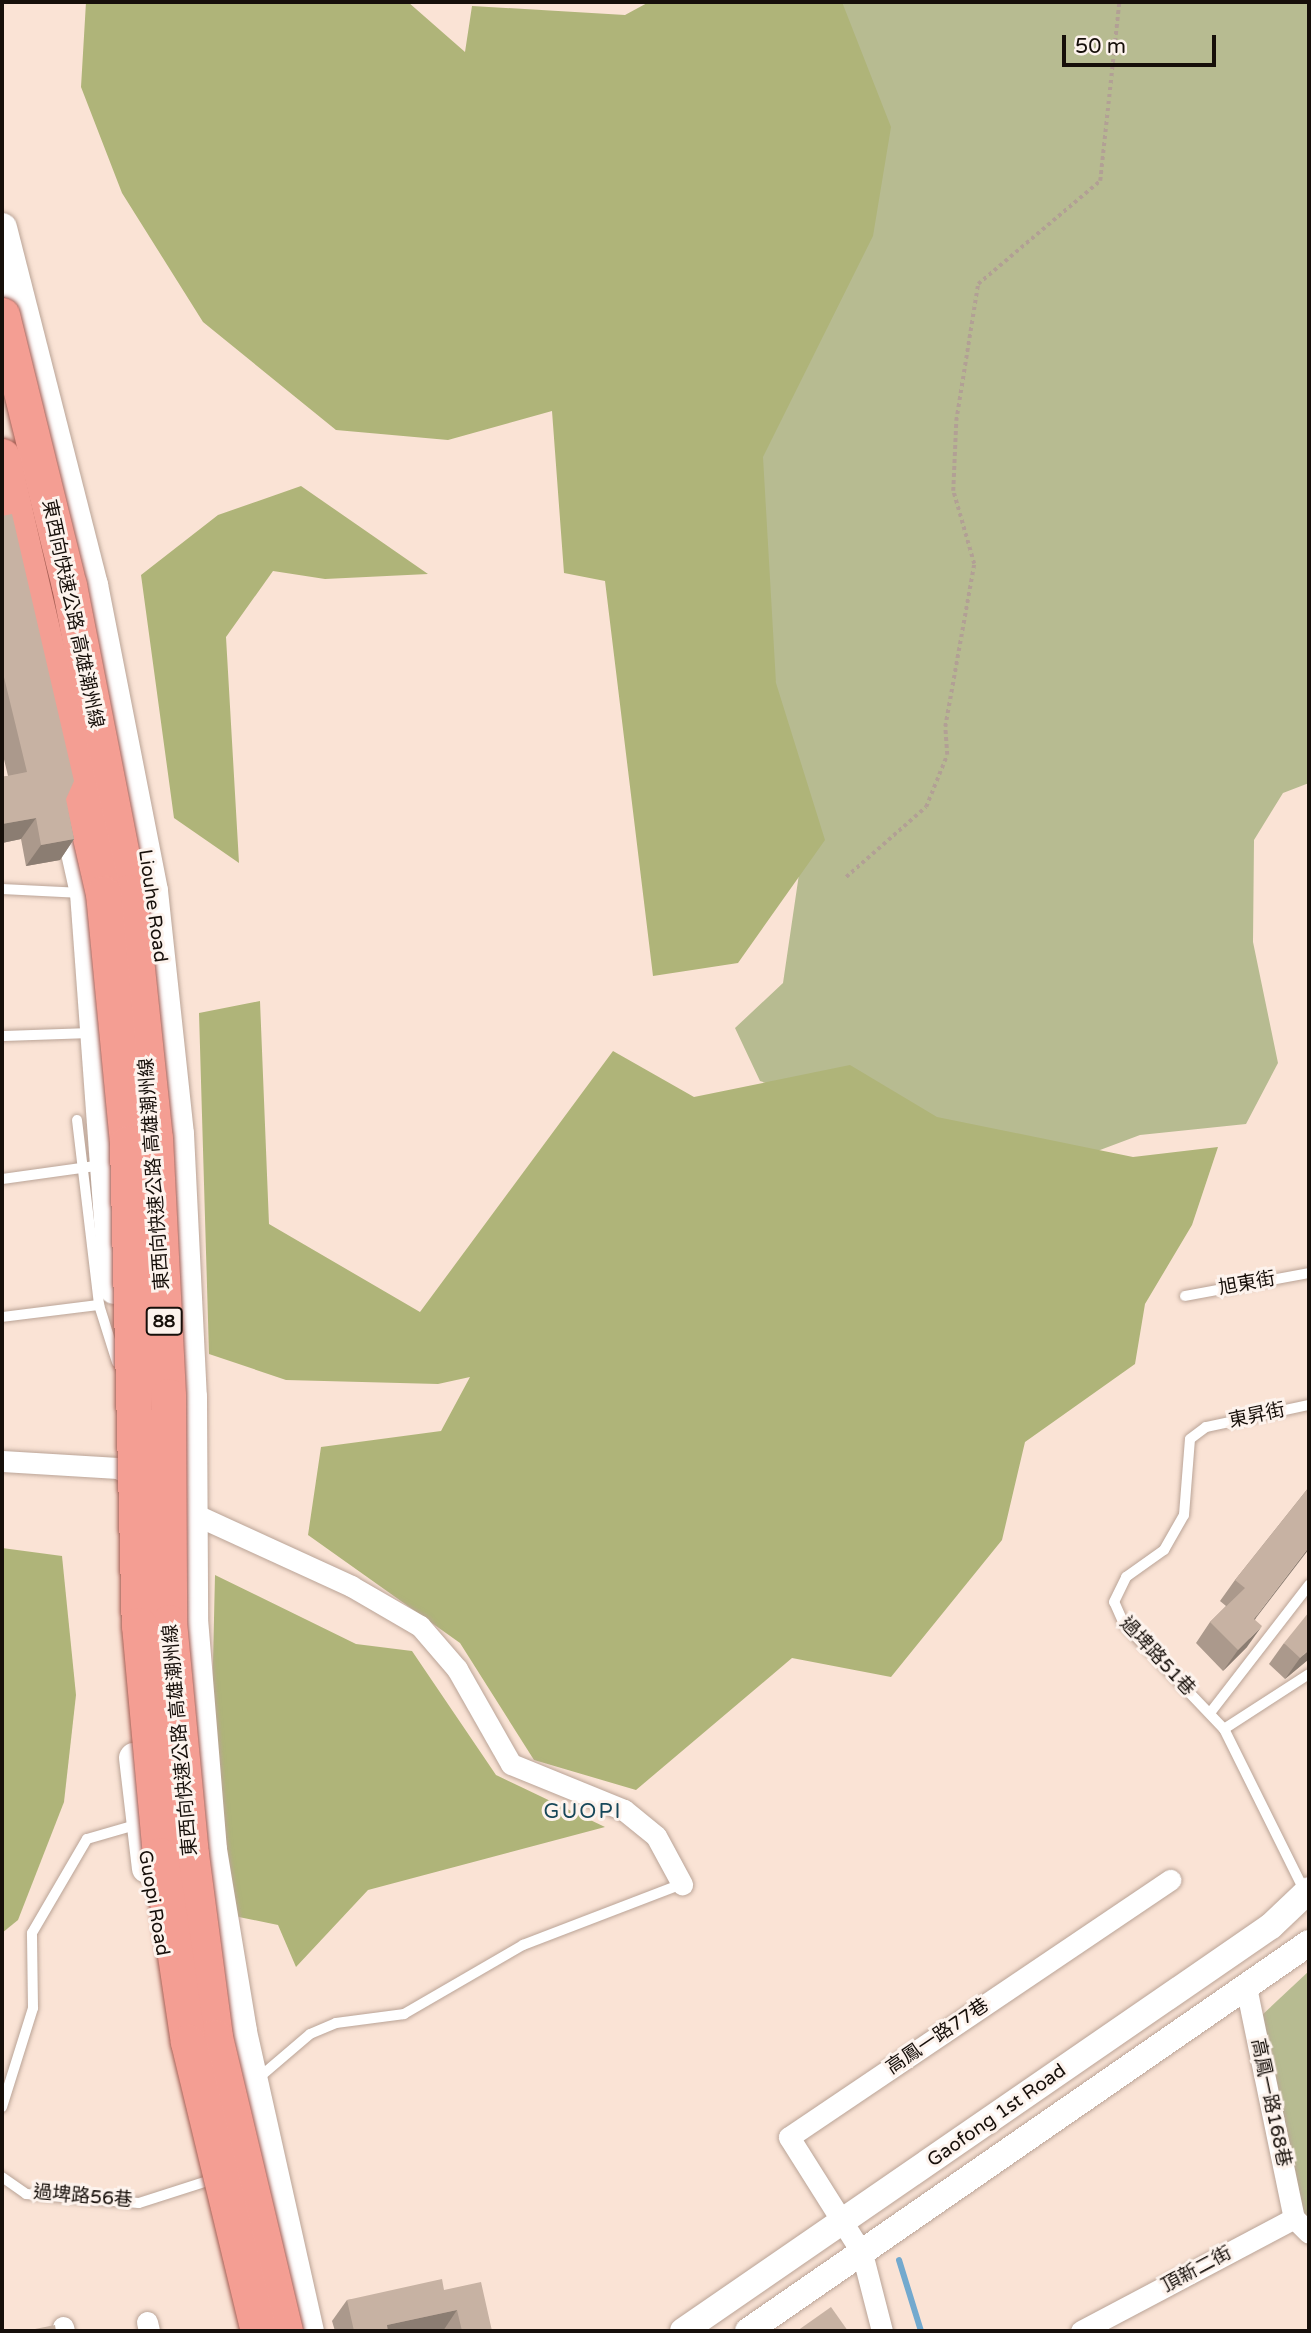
<!DOCTYPE html>
<html>
<head>
<meta charset="utf-8">
<style>
	body { margin:0 }
	#map { position:relative; width:1311px; height:2333px; overflow:hidden; background:#fae3d5; font-family:"Varela Round","Noto Sans TC",sans-serif }
	div>[style] { position:absolute }
	.green>* { inset:0; background:#b7bb91 }
	.forest>* { inset:0; background:#afb479 }
	.stream>* { height:6px; margin:-3px; padding:0 3px; transform-origin:3px; border-radius:3px; background:#73a9ce }
	.path>* { height:3.5px; margin-top:-1.75px; transform-origin:0; background:repeating-linear-gradient(90deg,#b2a095 0 3.5px,transparent 0 7px) }
	.roads { filter:drop-shadow(0 0 2px #baa497) drop-shadow(0 0 2px #baa497) }
	.service>* { height:10px; margin:-5px; padding:0 5px; transform-origin:5px; border-radius:5px; background:#fff }
	.minor>* { height:21px; margin:-10.5px; padding:0 10.5px; transform-origin:10.5px; border-radius:10.5px; background:#fff }
	.tertiary>* { height:26px; margin:-13px; padding:0 13px; transform-origin:13px; border-radius:13px; background:#fff }
	.secondary>* { height:30px; margin:-15px; padding:0 15px; transform-origin:15px; border-radius:15px; background:#fff }
	.bridges { filter:drop-shadow(0 0 2px #a45c52) drop-shadow(0 0 2px #a45c52) }
	.trunk-bridge>* { height:35px; margin:-17.5px; padding:0 17.5px; transform-origin:17.5px; border-radius:17.5px; background:#f49e93 }
	.wall>* { inset:0; background:#ab998c }
	.shaded-wall>* { inset:0; background:#8b7d72 }
	.building>* { inset:0; background:#c7b2a3 }
	span { translate:-50% -50%; white-space:nowrap; text-align:center; line-height:1.15; -webkit-text-stroke:6px #fdf3ed; paint-order:stroke }
	.shield-label span { padding:2px 5px; background:#fdf3ed; border:2px solid; border-radius:5px; -webkit-text-stroke-width:0 }
	.shield-label { font-size:18px; color:#160f0a; font-weight:700 }
	.street-label { font-size:19px; color:#160f0a }
	.neighbourhood-label { font-size:21px; color:#164759; letter-spacing:2px }
	.frame { position:absolute; inset:0; border:4px solid #160f0a; pointer-events:none }
	.scale { position:absolute; left:1062px; top:35px; width:154px; height:32px; box-sizing:border-box; border:4px solid #160f0a; border-top:0; padding-left:9px; font-size:21px; line-height:24px; white-space:nowrap; color:#160f0a; -webkit-text-stroke:5px #fdf3ed; paint-order:stroke }
</style>
</head>
<body>
<div id="map">
	<div class="green">
		<div style="clip-path:polygon(791px 2px,1309px 2px,1309px 783px,1283px 793px,1254px 840px,1253px 942px,1278px 1063px,1246px 1124px,1140px 1135px,1044px 1171px,760px 1081px,735px 1028px,783px 983px,804px 840px,729px 426px)"></div>
		<div style="clip-path:polygon(1309px 1971px,1309px 2221px,1301px 2213px,1261px 2016px)"></div>
	</div>
	<div class="forest">
		<div style="clip-path:polygon(86px 2px,408px 2px,465px 52px,472px 6px,625px 15px,649px 2px,842px 2px,891px 127px,873px 236px,763px 457px,776px 683px,825px 840px,738px 963px,653px 976px,605px 581px,564px 573px,552px 411px,448px 440px,336px 430px,203px 322px,122px 193px,81px 87px)"></div>
		<div style="clip-path:polygon(301px 486px,428px 574px,325px 579px,273px 571px,226px 637px,239px 863px,174px 818px,141px 575px,218px 515px)"></div>
		<div style="clip-path:polygon(260px 1001px,269px 1224px,420px 1312px,613px 1051px,694px 1097px,850px 1065px,937px 1117px,1133px 1157px,1218px 1147px,1192px 1225px,1145px 1304px,1135px 1364px,1025px 1442px,1002px 1540px,891px 1677px,792px 1658px,636px 1790px,534px 1760px,460px 1643px,308px 1535px,321px 1447px,441px 1431px,470px 1377px,438px 1384px,286px 1380px,209px 1354px,199px 1013px)"></div>
		<div style="clip-path:polygon(2px 1548px,62px 1556px,76px 1695px,64px 1802px,18px 1920px,2px 1933px)"></div>
		<div style="clip-path:polygon(215px 1575px,356px 1644px,412px 1651px,496px 1775px,605px 1827px,368px 1890px,296px 1967px,278px 1925px,234px 1916px,212px 1706px)"></div>
	</div>
	<div class="stream">
		<div style="left:899px;top:2260px;width:74px;rotate:72.8deg"></div>
	</div>
	<div class="path">
		<div style="left:846px;top:877px;width:106px;rotate:-41.2deg"></div>
		<div style="left:926px;top:807px;width:56px;rotate:-68deg"></div>
		<div style="left:947px;top:755px;width:28px;rotate:-94deg"></div>
		<div style="left:945px;top:727px;width:166px;rotate:-79.9deg"></div>
		<div style="left:974px;top:564px;width:76px;rotate:-106deg"></div>
		<div style="left:953px;top:491px;width:70px;rotate:-87.5deg"></div>
		<div style="left:956px;top:421px;width:139px;rotate:-80.9deg"></div>
		<div style="left:978px;top:284px;width:160px;rotate:-40.2deg"></div>
		<div style="left:1100px;top:181px;width:180px;rotate:-83.9deg"></div>
	</div>
	<div class="roads">
		<div class="service">
			<div style="left:2px;top:889px;width:80px;rotate:2.9deg"></div>
			<div style="left:2px;top:1036px;width:91px;rotate:-1.9deg"></div>
			<div style="left:77px;top:1120px;width:186px;rotate:83.2deg"></div>
			<div style="left:99px;top:1305px;width:60px;rotate:72.5deg"></div>
			<div style="left:2px;top:1179px;width:102px;rotate:-7.9deg"></div>
			<div style="left:1185px;top:1296px;width:126px;rotate:-10.5deg"></div>
			<div style="left:2px;top:1317px;width:98px;rotate:-7.1deg"></div>
			<div style="left:1210px;top:1713px;width:162px;rotate:-52.3deg"></div>
			<div style="left:1224px;top:1729px;width:101px;rotate:-32.9deg"></div>
			<div style="left:1305px;top:1892px;width:182px;rotate:-116.4deg"></div>
			<div style="left:1224px;top:1729px;width:145px;rotate:-133.6deg"></div>
			<div style="left:1124px;top:1624px;width:24px;rotate:-114deg"></div>
			<div style="left:1114px;top:1602px;width:28px;rotate:-64deg"></div>
			<div style="left:1126px;top:1577px;width:47px;rotate:-35.4deg"></div>
			<div style="left:1164px;top:1550px;width:40px;rotate:-60.3deg"></div>
			<div style="left:1184px;top:1515px;width:76px;rotate:-85.5deg"></div>
			<div style="left:1190px;top:1439px;width:20px;rotate:-37deg"></div>
			<div style="left:1206px;top:1427px;width:105px;rotate:-12.1deg"></div>
			<div style="left:255px;top:2081px;width:72px;rotate:-40.5deg"></div>
			<div style="left:310px;top:2034px;width:28px;rotate:-23deg"></div>
			<div style="left:336px;top:2023px;width:69px;rotate:-7.5deg"></div>
			<div style="left:404px;top:2014px;width:138px;rotate:-30.1deg"></div>
			<div style="left:523px;top:1945px;width:170px;rotate:-21deg"></div>
			<div style="left:2px;top:2107px;width:104px;rotate:-72.6deg"></div>
			<div style="left:33px;top:2008px;width:75px;rotate:-90.8deg"></div>
			<div style="left:32px;top:1933px;width:109px;rotate:-59.7deg"></div>
			<div style="left:87px;top:1839px;width:54px;rotate:-16.1deg"></div>
			<div style="left:2px;top:2177px;width:29px;rotate:35deg"></div>
			<div style="left:26px;top:2194px;width:113px;rotate:4.6deg"></div>
			<div style="left:139px;top:2203px;width:72px;rotate:-17.7deg"></div>
		</div>
		<div class="minor">
			<div style="left:2px;top:1461px;width:116px;rotate:3.5deg"></div>
			<div style="left:118px;top:1468px;width:27px;rotate:31deg"></div>
			<div style="left:183px;top:1509px;width:185px;rotate:24.6deg"></div>
			<div style="left:351px;top:1586px;width:80px;rotate:30.1deg"></div>
			<div style="left:420px;top:1626px;width:57px;rotate:49.3deg"></div>
			<div style="left:457px;top:1669px;width:109px;rotate:60.4deg"></div>
			<div style="left:511px;top:1764px;width:122px;rotate:22.2deg"></div>
			<div style="left:624px;top:1810px;width:41px;rotate:39.1deg"></div>
			<div style="left:656px;top:1836px;width:55px;rotate:61.6deg"></div>
			<div style="left:1246px;top:1987px;width:236px;rotate:78.3deg"></div>
			<div style="left:147px;top:2322px;width:9px;rotate:77deg"></div>
			<div style="left:63px;top:2327px;width:4px;rotate:76deg"></div>
			<div style="left:882px;top:2331px;width:81px;rotate:-104.4deg"></div>
			<div style="left:862px;top:2253px;width:137px;rotate:-122.2deg"></div>
			<div style="left:789px;top:2137px;width:460px;rotate:-34deg"></div>
			<div style="left:1081px;top:2331px;width:241px;rotate:-27.9deg"></div>
			<div style="left:1294px;top:2218px;width:21px;rotate:45deg"></div>
		</div>
		<div class="tertiary">
			<div style="left:683px;top:2331px;width:714px;rotate:-34.56deg"></div>
			<div style="left:1271px;top:1926px;width:52px;rotate:-43.5deg"></div>
			<div style="left:748px;top:2331px;width:682px;rotate:-34.67deg"></div>
		</div>
		<div class="secondary">
			<div style="left:2px;top:228px;width:368px;rotate:75.7deg"></div>
			<div style="left:93px;top:585px;width:312px;rotate:78.9deg"></div>
			<div style="left:153px;top:891px;width:244px;rotate:83.9deg"></div>
			<div style="left:179px;top:1134px;width:263px;rotate:87.2deg"></div>
			<div style="left:192px;top:1397px;width:222px;rotate:89.7deg"></div>
			<div style="left:193px;top:1619px;width:232px;rotate:85.3deg"></div>
			<div style="left:212px;top:1850px;width:184px;rotate:80.6deg"></div>
			<div style="left:242px;top:2032px;width:306px;rotate:77.4deg"></div>
			<div style="left:68px;top:817px;width:78px;rotate:77.4deg"></div>
			<div style="left:85px;top:893px;width:397px;rotate:85.8deg"></div>
			<div style="left:134px;top:1758px;width:111px;rotate:83.3deg"></div>
		</div>
	</div>
	<div class="bridges">
		<div class="trunk-bridge">
			<div style="left:2px;top:315px;width:278px;rotate:76.1deg"></div>
			<div style="left:69px;top:585px;width:313px;rotate:78.9deg"></div>
			<div style="left:129px;top:892px;width:247px;rotate:84deg"></div>
			<div style="left:155px;top:1138px;width:258px;rotate:87.1deg"></div>
			<div style="left:168px;top:1396px;width:226px;rotate:89.7deg"></div>
			<div style="left:169px;top:1622px;width:233px;rotate:84.6deg"></div>
			<div style="left:191px;top:1854px;width:185px;rotate:82.5deg"></div>
			<div style="left:215px;top:2037px;width:302px;rotate:76.6deg"></div>
			<div style="left:2px;top:456px;width:449px;rotate:77deg"></div>
			<div style="left:103px;top:893px;width:251px;rotate:84.5deg"></div>
			<div style="left:127px;top:1143px;width:482px;rotate:88.6deg"></div>
			<div style="left:139px;top:1625px;width:231px;rotate:84.8deg"></div>
			<div style="left:160px;top:1855px;width:189px;rotate:81.5deg"></div>
			<div style="left:188px;top:2042px;width:297px;rotate:76.4deg"></div>
		</div>
	</div>
	<div class="wall">
		<div style="clip-path:polygon(2px 516px,74px 839px,60px 860px,26px 866px,21px 839px,2px 843px,2px 777px,8px 776px,2px 751px)"></div>
		<div style="clip-path:polygon(1309px 1487px,1255px 1620px,1247px 1647px,1223px 1671px,1196px 1643px,1210px 1622px,1226px 1606px,1220px 1601px,1235px 1580px)"></div>
		<div style="clip-path:polygon(1284px 1643px,1309px 1659px,1285px 1679px,1269px 1664px)"></div>
		<div style="clip-path:polygon(444px 2290px,492px 2331px,335px 2331px,332px 2321px,347px 2300px)"></div>
	</div>
	<div class="shaded-wall">
		<div style="clip-path:polygon(36px 818px,21px 839px,2px 843px,2px 824px)"></div>
		<div style="clip-path:polygon(74px 839px,60px 860px,26px 866px,41px 845px)"></div>
		<div style="clip-path:polygon(1309px 1547px,1309px 1549px,1239px 1640px,1254px 1619px)"></div>
		<div style="clip-path:polygon(1262px 1626px,1247px 1647px,1223px 1671px,1238px 1650px)"></div>
		<div style="clip-path:polygon(1309px 1650px,1309px 1659px,1285px 1679px,1300px 1658px)"></div>
		<div style="clip-path:polygon(457px 2310px,443px 2331px,383px 2331px,387px 2325px)"></div>
	</div>
	<div class="building">
		<div style="clip-path:polygon(12px 514px,74px 781px,66px 799px,74px 839px,41px 845px,36px 818px,2px 824px,2px 777px,27px 772px,2px 669px,2px 516px)"></div>
		<div style="clip-path:polygon(1309px 1487px,1309px 1547px,1254px 1619px,1262px 1626px,1238px 1650px,1210px 1622px,1245px 1588px,1235px 1580px)"></div>
		<div style="clip-path:polygon(1309px 1612px,1309px 1650px,1300px 1658px,1284px 1643px)"></div>
		<div style="clip-path:polygon(442px 2279px,444px 2290px,481px 2282px,492px 2331px,462px 2331px,457px 2310px,387px 2325px,388px 2331px,354px 2331px,347px 2300px)"></div>
		<div style="clip-path:polygon(831px 2307px,848px 2331px,797px 2331px)"></div>
		<div style="clip-path:polygon(55px 2325px,56px 2331px,25px 2331px)"></div>
	</div>
	<div class="shield-label">
		<span style="left:164px;top:1321px">88</span>
	</div>
	<div class="street-label">
		<span style="left:72px;top:614px;rotate:78deg">東西向快速公路 高雄潮州線</span>
		<span style="left:152px;top:906px;rotate:82deg">Liouhe Road</span>
		<span style="left:155px;top:1174px;rotate:-94deg">東西向快速公路 高雄潮州線</span>
		<span style="left:1247px;top:1284px;rotate:-10deg">旭東街</span>
		<span style="left:1257px;top:1416px;rotate:-12deg">東昇街</span>
		<span style="left:1157px;top:1657px;rotate:47deg">過埤路51巷</span>
		<span style="left:181px;top:1740px;rotate:-95deg">東西向快速公路 高雄潮州線</span>
		<span style="left:153px;top:1903px;rotate:80deg">Guopi Road</span>
		<span style="left:938px;top:2037px;rotate:-34deg">高鳳一路77巷</span>
		<span style="left:1270px;top:2103px;rotate:78deg">高鳳一路168巷</span>
		<span style="left:997px;top:2116px;rotate:-35deg">Gaofong 1st Road</span>
		<span style="left:83px;top:2197px;rotate:5deg">過埤路56巷</span>
		<span style="left:1197px;top:2270px;rotate:-28deg">頂新二街</span>
	</div>
	<div class="neighbourhood-label">
		<span style="left:583px;top:1812px">GUOPI</span>
	</div>
	<div class="frame"></div>
	<div class="scale">50 m</div>
</div>
</body>
</html>
